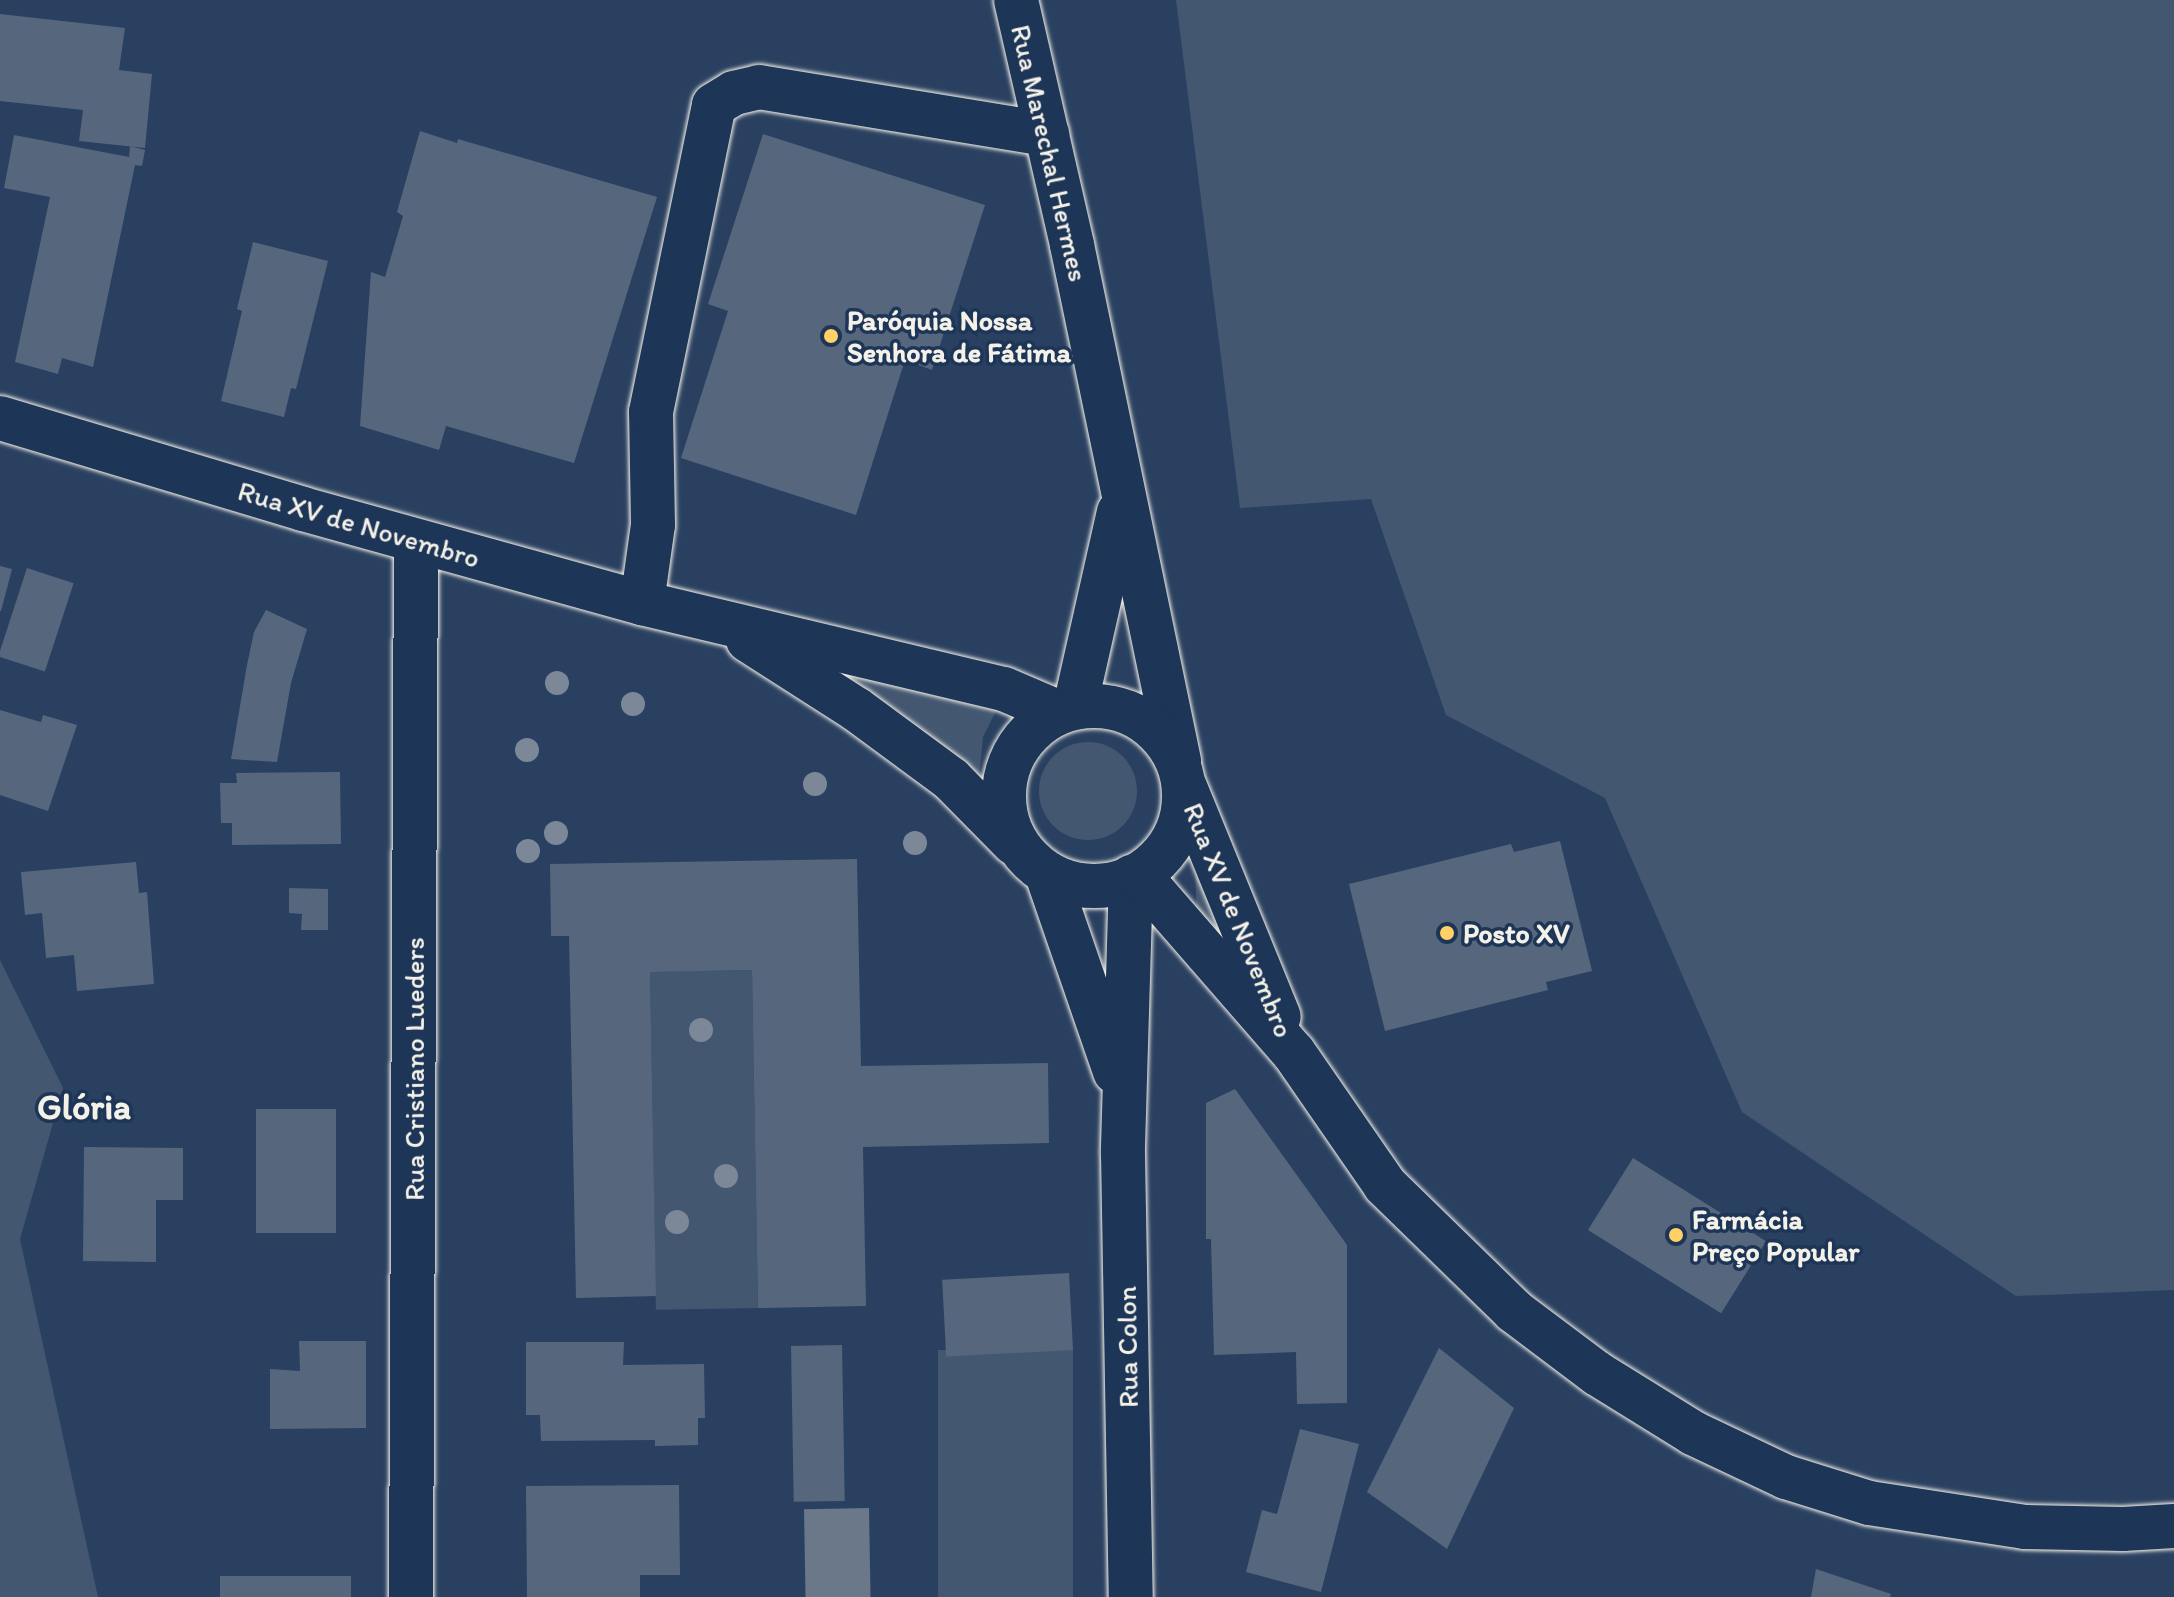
<!DOCTYPE html>
<html>
<head>
<meta charset="utf-8">
<style>
	body { margin:0 }
	#map { position:relative; width:2174px; height:1597px; overflow:hidden; background:#2a4060; font-family:Itim,sans-serif }
	div>[style] { position:absolute }
	.green>* { inset:0; background:#445771; transform-origin:0 0 }
	.round { border-radius:50% }
	.water>* { inset:0; background:#6a788a; transform-origin:0 0 }
	.building>* { inset:0; background:#56677d; transform-origin:0 0 }
	.roads { filter:drop-shadow(0 0 2px #f4f1e8) drop-shadow(0 0 2px #f4f1e8) }
	.minor>* { height:44px; margin:-22px; padding:0 22px; transform-origin:22px; border-radius:22px; background:#1d3557 }
	.major>* { height:44px; margin:-22px; padding:0 22px; transform-origin:22px; border-radius:22px; background:#1d3557 }
	.major>.ring { margin:-22px; padding:0; box-sizing:content-box; background:none; border:44px solid #1d3557; border-radius:50% }
	.trees>* { width:24px; height:24px; margin:-12px; border-radius:50%; background:#7c8897 }
	.dots>* { width:22px; height:22px; translate:-50% -50%; box-sizing:border-box; border:4px solid #1d3557; border-radius:50% }
	span { translate:-50% -50%; white-space:nowrap; text-align:center; line-height:1.15; -webkit-text-stroke:7px #1d3557; paint-order:stroke }
	.street-label { font-size:28px; color:#f4f1e8 }
	.poi-label { font-size:28px; color:#f4f1e8; font-weight:700 }
	.left { translate:0 -50%; text-align:left }
	.district-label { font-size:36px; color:#f4f1e8; font-weight:700 }
</style>
</head>
<body>
<div id="map">
	<div class="green">
		<div style="clip-path:polygon(1176px 0,2174px 0,2174px 1290px,2016px 1296px,1742px 1112px,1605px 798px,1446px 715px,1371px 499px,1240px 508px)"></div>
		<div style="clip-path:polygon(818px 666px,1001px 701px,983px 737px,978px 788px)"></div>
		<div class="round" style="left:1039px;top:742px;width:98px;height:98px"></div>
		<div style="clip-path:polygon(1195px 861px,1227px 947px,1197px 926px)"></div>
		<div style="clip-path:polygon(0 960px,63px 1088px,20px 1239px,98px 1597px,0 1597px)"></div>
		<div style="left:752px;top:970px;width:338px;height:102px;rotate:89deg"></div>
		<div style="left:1073px;top:1350px;width:247px;height:135px;rotate:90deg"></div>
	</div>
	<div class="water">
		<div style="left:869px;top:1508px;width:89px;height:65px;rotate:89deg"></div>
	</div>
	<div class="building">
		<div style="clip-path:polygon(0 14px,125px 28px,119px 70px,152px 74px,145px 148px,79px 141px,83px 110px,0 101px)"></div>
		<div style="clip-path:polygon(420px 131px,457px 143px,458px 139px,657px 197px,574px 463px,446px 426px,439px 450px,360px 426px,371px 272px,385px 277px,403px 216px,397px 212px)"></div>
		<div style="clip-path:polygon(763px 134px,985px 205px,932px 370px,905px 360px,856px 515px,681px 458px,728px 311px,708px 304px)"></div>
		<div style="clip-path:polygon(14px 135px,129px 157px,130px 146px,145px 150px,142px 166px,135px 165px,93px 367px,62px 358px,58px 374px,15px 362px,50px 197px,4px 188px)"></div>
		<div style="clip-path:polygon(253px 242px,328px 261px,296px 389px,291px 388px,284px 417px,221px 401px,242px 311px,237px 309px)"></div>
		<div style="clip-path:polygon(0 566px,12px 569px,1px 611px,0 611px)"></div>
		<div style="left:27px;top:568px;width:49px;height:93px;rotate:18deg"></div>
		<div style="clip-path:polygon(266px 610px,307px 629px,291px 683px,277px 762px,231px 759px,247px 665px,254px 632px)"></div>
		<div style="clip-path:polygon(0 710px,41px 722px,43px 715px,77px 725px,48px 811px,0 795px)"></div>
		<div style="clip-path:polygon(340px 772px,341px 844px,232px 845px,232px 823px,221px 823px,220px 783px,237px 783px,236px 773px)"></div>
		<div style="clip-path:polygon(1560px 841px,1592px 971px,1546px 982px,1548px 990px,1385px 1031px,1349px 884px,1511px 844px,1514px 852px)"></div>
		<div style="clip-path:polygon(857px 859px,861px 1066px,1048px 1063px,1049px 1143px,863px 1147px,866px 1306px,758px 1308px,752px 970px,650px 972px,656px 1296px,576px 1298px,569px 936px,551px 936px,550px 864px)"></div>
		<div style="clip-path:polygon(136px 862px,139px 893px,147px 892px,154px 984px,77px 991px,74px 955px,46px 958px,42px 913px,25px 915px,21px 872px)"></div>
		<div style="clip-path:polygon(289px 888px,328px 889px,328px 930px,301px 930px,302px 914px,289px 913px)"></div>
		<div style="clip-path:polygon(1235px 1089px,1347px 1245px,1347px 1403px,1297px 1404px,1296px 1352px,1214px 1355px,1211px 1239px,1206px 1239px,1206px 1103px)"></div>
		<div style="left:336px;top:1109px;width:124px;height:80px;rotate:90deg"></div>
		<div style="clip-path:polygon(84px 1147px,183px 1148px,183px 1200px,156px 1200px,156px 1262px,83px 1261px)"></div>
		<div style="left:1633px;top:1158px;width:157px;height:85px;rotate:32deg"></div>
		<div style="left:1069px;top:1273px;width:77px;height:127px;rotate:87deg"></div>
		<div style="clip-path:polygon(299px 1341px,366px 1341px,366px 1428px,270px 1429px,270px 1369px,300px 1371px)"></div>
		<div style="clip-path:polygon(526px 1342px,624px 1342px,623px 1365px,704px 1364px,705px 1418px,698px 1418px,698px 1445px,655px 1446px,655px 1440px,541px 1441px,540px 1415px,526px 1415px)"></div>
		<div style="left:842px;top:1345px;width:156px;height:51px;rotate:89deg"></div>
		<div style="clip-path:polygon(1439px 1348px,1514px 1408px,1447px 1549px,1367px 1492px)"></div>
		<div style="clip-path:polygon(1300px 1429px,1359px 1444px,1321px 1592px,1246px 1572px,1262px 1510px,1277px 1514px)"></div>
		<div style="clip-path:polygon(679px 1485px,680px 1575px,640px 1575px,640px 1597px,527px 1597px,526px 1486px)"></div>
		<div style="clip-path:polygon(1816px 1569px,1891px 1594px,1890px 1597px,1811px 1597px)"></div>
		<div style="left:220px;top:1576px;width:131px;height:21px"></div>
	</div>
	<div class="roads">
		<div class="minor">
			<div style="left:1016px;top:0;width:251px;rotate:77.1deg"></div>
			<div style="left:1072px;top:245px;width:527px;rotate:78.28deg"></div>
			<div style="left:642px;top:603px;width:79px;rotate:-82deg"></div>
			<div style="left:653px;top:525px;width:113px;rotate:-91deg"></div>
			<div style="left:651px;top:412px;width:313px;rotate:-78.4deg"></div>
			<div style="left:714px;top:105px;width:23px;rotate:-31deg"></div>
			<div style="left:734px;top:93px;width:26px;rotate:-13deg"></div>
			<div style="left:759px;top:87px;width:292px;rotate:9.3deg"></div>
			<div style="left:1075px;top:707px;width:200px;rotate:-77.3deg"></div>
			<div style="left:1047px;top:874px;width:209px;rotate:71deg"></div>
			<div style="left:1131px;top:877px;width:277px;rotate:91.7deg"></div>
			<div style="left:1123px;top:1154px;width:443px;rotate:89deg"></div>
			<div style="left:411px;top:1597px;width:1056px;rotate:-89.73deg"></div>
		</div>
		<div class="major">
			<div style="left:0;top:418px;width:316px;rotate:16.7deg"></div>
			<div style="left:303px;top:509px;width:352px;rotate:15.5deg"></div>
			<div style="left:642px;top:603px;width:372px;rotate:13.4deg"></div>
			<div style="left:1004px;top:689px;width:59px;rotate:23.1deg"></div>
			<div style="left:748px;top:640px;width:128px;rotate:32.6deg"></div>
			<div style="left:856px;top:709px;width:118px;rotate:36.4deg"></div>
			<div style="left:951px;top:779px;width:90px;rotate:45.5deg"></div>
			<div class="ring" style="left:1004px;top:706px;width:136px;height:136px"></div>
			<div style="left:1185px;top:787px;width:248px;rotate:67.8deg"></div>
			<div style="left:1139px;top:875px;width:236px;rotate:49deg"></div>
			<div style="left:1294px;top:1053px;width:160px;rotate:55.4deg"></div>
			<div style="left:1385px;top:1185px;width:180px;rotate:44.3deg"></div>
			<div style="left:1514px;top:1311px;width:105px;rotate:36.9deg"></div>
			<div style="left:1598px;top:1374px;width:112px;rotate:31.8deg"></div>
			<div style="left:1693px;top:1433px;width:103px;rotate:25.3deg"></div>
			<div style="left:1786px;top:1477px;width:87px;rotate:17.4deg"></div>
			<div style="left:1869px;top:1503px;width:158px;rotate:8.7deg"></div>
			<div style="left:2025px;top:1527px;width:98px;rotate:1.2deg"></div>
			<div style="left:2123px;top:1529px;width:51px;rotate:-3.4deg"></div>
		</div>
	</div>
	<div class="trees">
		<div style="left:557px;top:683px"></div>
		<div style="left:633px;top:704px"></div>
		<div style="left:527px;top:750px"></div>
		<div style="left:815px;top:784px"></div>
		<div style="left:556px;top:833px"></div>
		<div style="left:915px;top:843px"></div>
		<div style="left:528px;top:851px"></div>
		<div style="left:701px;top:1030px"></div>
		<div style="left:726px;top:1176px"></div>
		<div style="left:677px;top:1222px"></div>
	</div>
	<div class="dots">
		<div style="left:831px;top:336px;background:#ffd166"></div>
		<div style="left:1447px;top:933px;background:#ffd166"></div>
		<div style="left:1676px;top:1235px;background:#ffd166"></div>
	</div>
	<div class="street-label">
		<span style="left:1050px;top:153px;rotate:77deg">Rua Marechal Hermes</span>
		<span style="left:359px;top:524px;rotate:16deg">Rua XV de Novembro</span>
		<span style="left:1239px;top:920px;rotate:68deg">Rua XV de Novembro</span>
		<span style="left:414px;top:1069px;rotate:-90deg">Rua Cristiano Lueders</span>
		<span style="left:1127px;top:1347px;rotate:-91deg">Rua Colon</span>
	</div>
	<div class="poi-label">
		<span class="left" style="left:847px;top:336px">Paróquia Nossa<br>Senhora de Fátima</span>
		<span class="left" style="left:1463px;top:933px">Posto XV</span>
		<span class="left" style="left:1692px;top:1235px">Farmácia<br>Preço Popular</span>
	</div>
	<div class="district-label">
		<span style="left:84px;top:1107px">Glória</span>
	</div>
</div>
</body>
</html>
